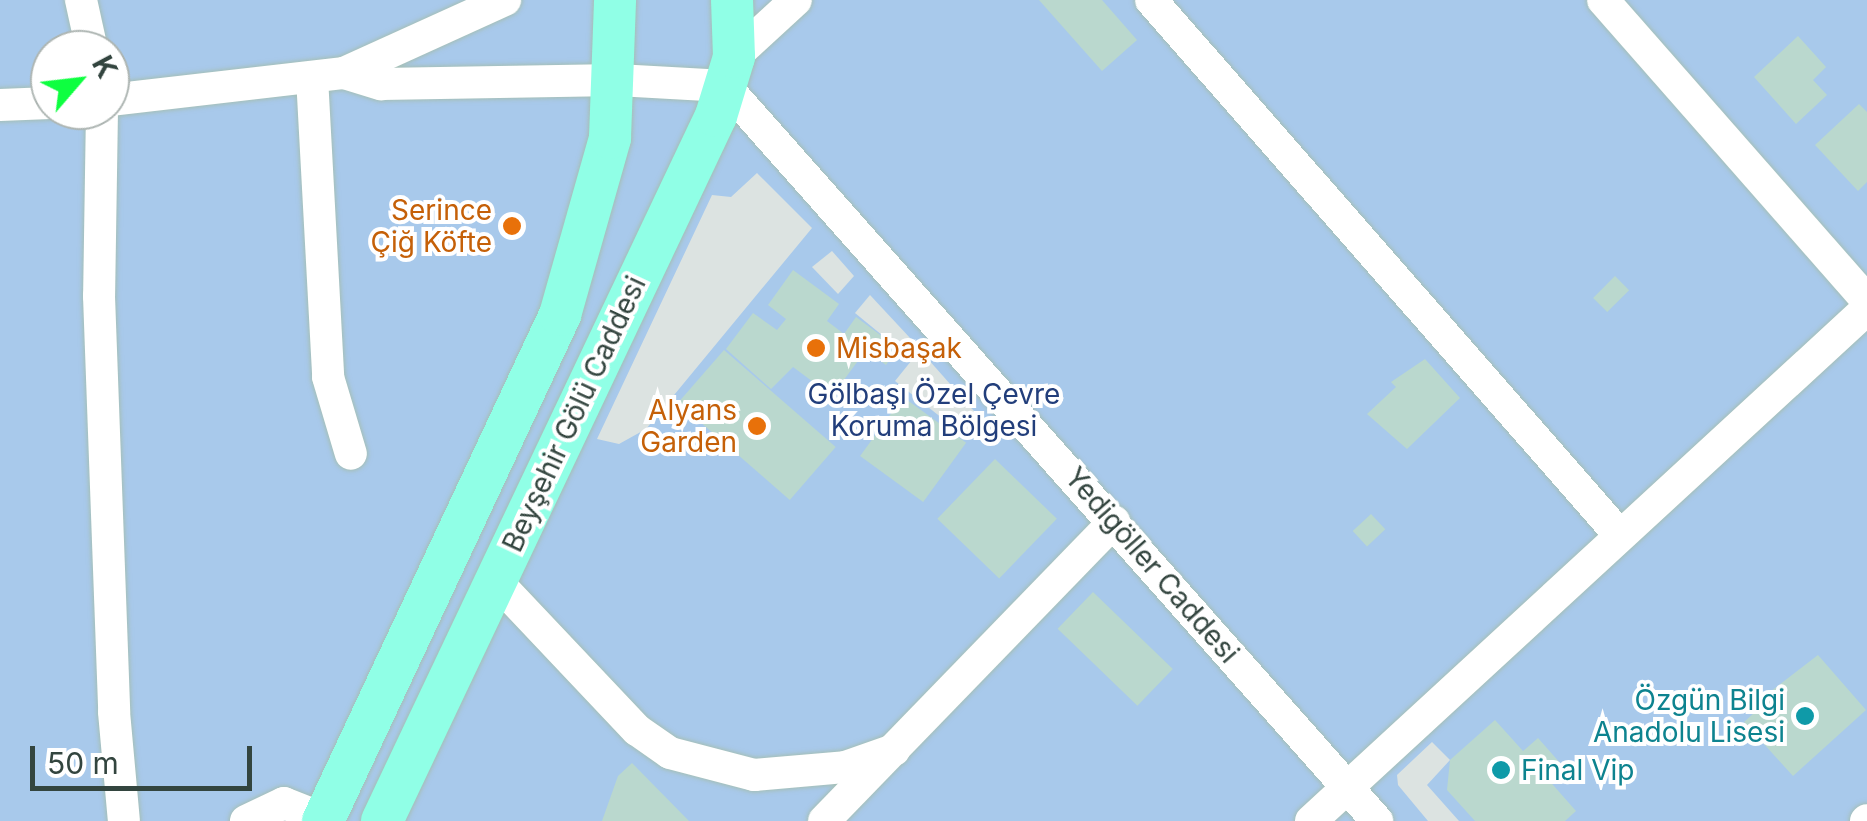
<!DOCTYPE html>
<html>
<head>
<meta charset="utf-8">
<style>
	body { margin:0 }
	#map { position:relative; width:1867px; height:821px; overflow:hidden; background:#e3f3ef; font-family:Inter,sans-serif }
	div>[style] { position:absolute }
	.green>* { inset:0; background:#a8c9eb }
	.parking>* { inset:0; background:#dce3e1 }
	.building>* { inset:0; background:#bad8ce; transform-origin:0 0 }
	.roads { filter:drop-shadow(0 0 2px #a5bfb7) drop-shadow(0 0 2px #a5bfb7) }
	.minor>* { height:32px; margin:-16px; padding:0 16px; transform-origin:16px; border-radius:16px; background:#fff }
	.major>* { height:42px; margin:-21px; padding:0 21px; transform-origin:21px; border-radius:21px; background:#90ffe6 }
	.dots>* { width:28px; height:28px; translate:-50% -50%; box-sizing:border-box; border:5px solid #fff; border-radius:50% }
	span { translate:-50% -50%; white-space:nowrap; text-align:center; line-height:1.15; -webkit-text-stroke:8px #fff; paint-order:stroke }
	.food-label { font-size:28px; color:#c56008 }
	.right { translate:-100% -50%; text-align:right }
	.left { translate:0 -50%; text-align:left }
	.park-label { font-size:28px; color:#223e7b }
	.street-label { font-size:28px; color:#33453f }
	.culture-label { font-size:28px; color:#0d838f }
	.north { position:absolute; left:30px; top:30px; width:100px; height:100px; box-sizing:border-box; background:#fff; border:2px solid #adb5b2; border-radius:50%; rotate:62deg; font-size:28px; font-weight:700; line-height:40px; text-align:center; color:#33453f }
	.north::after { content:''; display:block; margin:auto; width:35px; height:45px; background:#0eff40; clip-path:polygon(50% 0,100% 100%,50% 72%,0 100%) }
	.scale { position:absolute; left:30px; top:746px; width:222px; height:45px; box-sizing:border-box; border:5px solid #33453f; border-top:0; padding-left:12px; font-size:30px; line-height:35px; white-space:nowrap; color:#33453f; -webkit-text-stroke:8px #fff; paint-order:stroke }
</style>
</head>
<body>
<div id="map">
	<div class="green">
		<div style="clip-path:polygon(evenodd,0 0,1867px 0,1867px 821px,0 821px,0 0,50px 50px,110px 50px,110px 110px,50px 110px,50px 50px)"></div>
	</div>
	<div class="parking">
		<div style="clip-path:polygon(757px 173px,812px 228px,646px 429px,619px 444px,597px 439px,712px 195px,731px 197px)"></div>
		<div style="clip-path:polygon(832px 251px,854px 276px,838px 294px,812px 267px)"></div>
		<div style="clip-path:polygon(870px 295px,911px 339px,899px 349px,855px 313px)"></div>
		<div style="clip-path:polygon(920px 350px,981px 419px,966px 437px,895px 381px)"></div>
		<div style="clip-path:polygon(1432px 742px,1450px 760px,1427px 785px,1459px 821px,1428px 821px,1398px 785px,1397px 775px)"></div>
	</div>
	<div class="building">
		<div style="clip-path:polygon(1039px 0,1102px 0,1137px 40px,1102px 71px)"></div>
		<div style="clip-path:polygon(1798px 36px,1826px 67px,1813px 80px,1827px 95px,1796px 124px,1754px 77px)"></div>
		<div style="clip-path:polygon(1859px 104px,1867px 112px,1867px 182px,1858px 191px,1815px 145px)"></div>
		<div style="clip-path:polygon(793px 270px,839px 304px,827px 321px,844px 334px,856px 317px,898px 348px,886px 365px,866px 350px,832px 396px,793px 367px,771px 389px,726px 349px,753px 313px,777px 330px,786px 319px,768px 305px)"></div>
		<div style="left:1615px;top:276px;width:20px;height:31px;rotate:45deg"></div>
		<div style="left:724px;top:350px;width:148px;height:70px;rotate:41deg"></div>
		<div style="clip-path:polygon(1425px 359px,1460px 398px,1407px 449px,1367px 414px,1396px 387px,1391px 382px)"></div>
		<div style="left:903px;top:397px;width:78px;height:73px;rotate:36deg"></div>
		<div style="left:995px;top:459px;width:86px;height:83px;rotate:44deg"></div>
		<div style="left:1371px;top:514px;width:21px;height:25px;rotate:47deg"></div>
		<div style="left:1093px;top:592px;width:111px;height:51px;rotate:44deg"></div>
		<div style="clip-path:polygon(1818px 655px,1866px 710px,1793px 776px,1744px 722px,1767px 701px,1762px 698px)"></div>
		<div style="clip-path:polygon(1495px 720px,1523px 751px,1538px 738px,1561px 764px,1546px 777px,1576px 811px,1565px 821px,1475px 821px,1447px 790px,1450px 760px)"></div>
		<div style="clip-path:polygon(632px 763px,689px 821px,602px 821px,618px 776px)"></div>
	</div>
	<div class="roads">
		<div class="minor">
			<div style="left:81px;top:0;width:51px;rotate:77.6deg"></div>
			<div style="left:1151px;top:0;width:707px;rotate:48.78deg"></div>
			<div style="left:1603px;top:0;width:400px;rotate:48.7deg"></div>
			<div style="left:734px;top:57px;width:84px;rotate:-42.6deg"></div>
			<div style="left:344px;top:73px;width:39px;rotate:17deg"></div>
			<div style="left:381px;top:84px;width:236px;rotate:-1deg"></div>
			<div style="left:617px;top:80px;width:108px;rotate:3.2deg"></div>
			<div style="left:725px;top:86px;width:983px;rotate:48.42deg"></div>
			<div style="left:312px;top:77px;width:300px;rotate:86.9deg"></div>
			<div style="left:328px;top:377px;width:80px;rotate:73.4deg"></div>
			<div style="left:110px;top:100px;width:236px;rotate:-6.6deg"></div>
			<div style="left:344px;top:73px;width:177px;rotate:-24.4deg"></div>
			<div style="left:0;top:105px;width:50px;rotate:-2.3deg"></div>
			<div style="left:102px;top:110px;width:186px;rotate:90.9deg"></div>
			<div style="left:99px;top:296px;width:416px;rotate:87.9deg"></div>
			<div style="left:114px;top:712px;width:109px;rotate:84.8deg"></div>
			<div style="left:496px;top:581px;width:205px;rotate:46.6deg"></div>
			<div style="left:637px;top:730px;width:40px;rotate:34.9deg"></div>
			<div style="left:670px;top:753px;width:87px;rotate:14.7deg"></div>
			<div style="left:754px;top:775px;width:91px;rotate:-5deg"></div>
			<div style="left:845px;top:767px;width:52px;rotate:-19.1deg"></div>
			<div style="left:246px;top:821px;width:42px;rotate:-25.3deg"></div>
			<div style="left:284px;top:803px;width:43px;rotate:21.8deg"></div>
			<div style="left:824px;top:821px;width:417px;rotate:-45.9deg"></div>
			<div style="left:1311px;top:821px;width:756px;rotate:-42.64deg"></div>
			<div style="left:1866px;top:821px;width:1px;rotate:-45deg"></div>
		</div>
		<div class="major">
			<div style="left:323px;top:821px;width:559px;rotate:-64.9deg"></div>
			<div style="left:560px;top:315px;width:184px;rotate:-74.2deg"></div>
			<div style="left:610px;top:138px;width:138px;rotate:-87.9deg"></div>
			<div style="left:382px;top:821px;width:780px;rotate:-64.65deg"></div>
			<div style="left:716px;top:116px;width:62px;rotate:-73deg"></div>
			<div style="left:734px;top:57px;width:57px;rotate:-92deg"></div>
		</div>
	</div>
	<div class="dots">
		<div style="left:512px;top:226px;background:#e8710a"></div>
		<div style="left:816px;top:348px;background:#e8710a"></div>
		<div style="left:757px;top:426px;background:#e8710a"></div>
		<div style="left:1805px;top:716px;background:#0f9aa8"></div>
		<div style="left:1501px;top:770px;background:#0f9aa8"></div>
	</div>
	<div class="food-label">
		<span class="right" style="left:492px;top:226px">Serince<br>Çiğ Köfte</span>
		<span class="left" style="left:836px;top:348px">Misbaşak</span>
		<span class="right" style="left:737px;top:426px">Alyans<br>Garden</span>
	</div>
	<div class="park-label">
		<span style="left:934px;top:410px">Gölbaşı Özel Çevre<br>Koruma Bölgesi</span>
	</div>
	<div class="street-label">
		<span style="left:574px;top:414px;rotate:-65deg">Beyşehir Gölü Caddesi</span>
		<span style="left:1152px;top:565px;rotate:49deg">Yedigöller Caddesi</span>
	</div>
	<div class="culture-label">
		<span class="right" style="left:1785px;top:716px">Özgün Bilgi<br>Anadolu Lisesi</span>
		<span class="left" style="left:1521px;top:770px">Final Vip</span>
	</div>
	<div class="north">K</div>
	<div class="scale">50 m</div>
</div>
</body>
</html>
